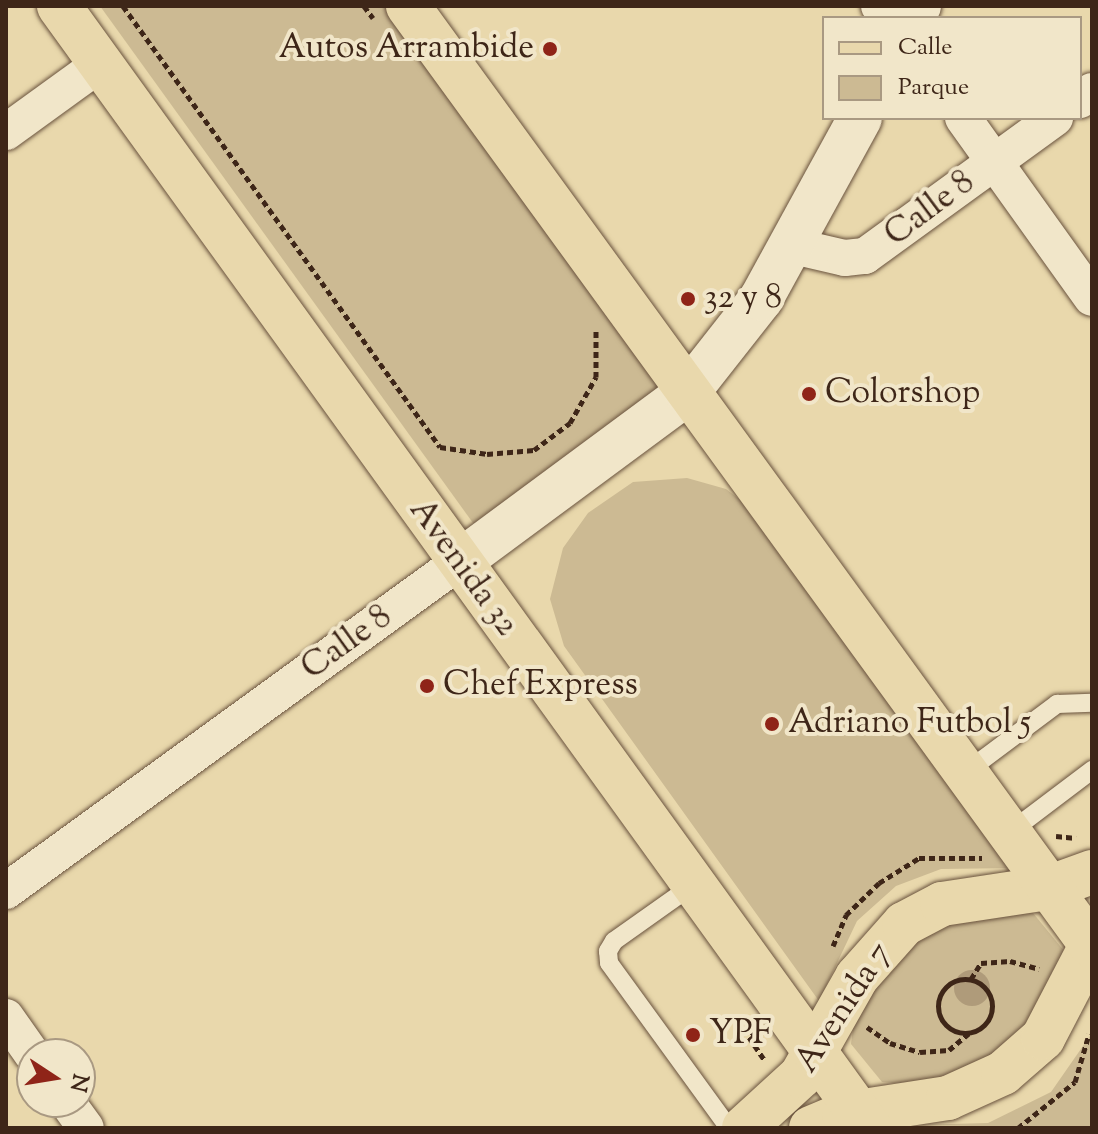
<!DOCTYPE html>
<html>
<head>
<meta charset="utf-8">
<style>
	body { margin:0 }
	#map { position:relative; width:1098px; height:1134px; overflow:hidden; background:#e9d8ac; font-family:"Sorts Mill Goudy",serif }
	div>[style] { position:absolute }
	.green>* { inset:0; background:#ccba93 }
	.water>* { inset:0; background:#af9b7a }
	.round { border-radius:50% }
	.path>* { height:5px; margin-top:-2.5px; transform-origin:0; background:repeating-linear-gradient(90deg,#3e2618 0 6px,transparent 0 10px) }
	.path>.ring { margin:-2.5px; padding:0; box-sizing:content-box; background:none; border:5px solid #3e2618; border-radius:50% }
	.roads { filter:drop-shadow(0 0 2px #69523d) drop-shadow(0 0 2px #69523d) }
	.service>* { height:18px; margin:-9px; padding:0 9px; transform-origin:9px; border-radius:9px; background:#f1e6c9 }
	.minor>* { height:36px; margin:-18px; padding:0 18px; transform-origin:18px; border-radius:18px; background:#f1e6c9 }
	.tertiary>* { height:44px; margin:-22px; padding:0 22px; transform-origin:22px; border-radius:22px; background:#f1e6c9 }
	.primary>* { height:44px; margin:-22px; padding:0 22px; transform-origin:22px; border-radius:22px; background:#e9d8ac }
	.trunk>* { height:44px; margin:-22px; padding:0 22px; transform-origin:22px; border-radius:22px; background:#e9d8ac }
	.dots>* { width:22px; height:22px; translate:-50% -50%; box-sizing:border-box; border:4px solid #f1e6c9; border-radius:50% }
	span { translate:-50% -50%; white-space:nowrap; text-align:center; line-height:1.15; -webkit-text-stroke:8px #f1e6c9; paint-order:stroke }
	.poi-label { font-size:34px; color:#3e2618 }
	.right { translate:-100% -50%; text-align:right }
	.left { translate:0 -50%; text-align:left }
	.street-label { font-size:34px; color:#3e2618 }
	.frame { position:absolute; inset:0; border:8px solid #3e2618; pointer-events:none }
	.legend { position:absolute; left:822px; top:16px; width:260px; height:104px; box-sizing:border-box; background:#f1e6c9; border:2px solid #a99982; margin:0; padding:10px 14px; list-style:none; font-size:24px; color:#3e2618 }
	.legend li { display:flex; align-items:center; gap:16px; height:40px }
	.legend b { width:40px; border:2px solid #a99982 }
	.north { position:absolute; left:16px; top:1038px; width:80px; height:80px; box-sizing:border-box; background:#f1e6c9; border:2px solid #a99982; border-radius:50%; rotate:102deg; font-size:22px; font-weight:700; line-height:32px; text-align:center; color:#3e2618 }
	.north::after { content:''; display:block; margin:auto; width:28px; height:36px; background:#8f2418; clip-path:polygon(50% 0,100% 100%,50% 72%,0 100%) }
</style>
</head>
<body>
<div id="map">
	<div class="green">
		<div style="clip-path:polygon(100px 6px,388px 6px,665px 386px,485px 527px,473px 523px)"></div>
		<div style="clip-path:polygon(687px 478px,726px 489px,748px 506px,1015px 868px,941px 869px,896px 886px,857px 921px,819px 1001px,564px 646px,550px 599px,563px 548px,588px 513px,633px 482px)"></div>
		<div style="clip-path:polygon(968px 905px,1033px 913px,1065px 952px,1058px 983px,1007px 1047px,928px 1086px,882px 1082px,851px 1044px,858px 992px,904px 938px)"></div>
		<div style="clip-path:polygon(1092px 1033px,1092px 1128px,912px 1125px,988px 1123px,1051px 1092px)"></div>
	</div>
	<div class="water">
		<div class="round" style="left:954px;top:970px;width:36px;height:36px"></div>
	</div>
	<div class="path">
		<div style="left:123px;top:6px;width:543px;rotate:54.29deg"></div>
		<div style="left:440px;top:447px;width:48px;rotate:8.5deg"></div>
		<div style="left:487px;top:454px;width:47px;rotate:-4.9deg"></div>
		<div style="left:534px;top:450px;width:45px;rotate:-36.9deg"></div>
		<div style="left:570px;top:423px;width:53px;rotate:-60.5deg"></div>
		<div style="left:596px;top:377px;width:49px;rotate:-90deg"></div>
		<div style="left:364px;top:6px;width:15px;rotate:53deg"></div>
		<div style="left:1056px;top:836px;width:20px;rotate:6deg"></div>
		<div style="left:833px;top:946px;width:34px;rotate:-67deg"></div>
		<div style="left:846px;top:915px;width:46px;rotate:-44.1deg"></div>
		<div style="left:879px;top:883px;width:47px;rotate:-32deg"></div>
		<div style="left:919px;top:858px;width:63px"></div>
		<div class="ring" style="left:938px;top:979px;width:49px;height:49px"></div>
		<div style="left:971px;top:979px;width:19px;rotate:-58deg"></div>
		<div style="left:981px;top:963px;width:29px;rotate:-4deg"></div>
		<div style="left:1010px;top:961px;width:30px;rotate:15deg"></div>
		<div style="left:867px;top:1027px;width:28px;rotate:35deg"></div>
		<div style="left:890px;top:1043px;width:31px;rotate:17deg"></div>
		<div style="left:920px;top:1052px;width:29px;rotate:-4deg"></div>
		<div style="left:949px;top:1050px;width:26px;rotate:-40deg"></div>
		<div style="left:756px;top:1032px;width:9px;rotate:144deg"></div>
		<div style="left:749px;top:1037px;width:29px;rotate:56deg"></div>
		<div style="left:1018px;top:1128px;width:73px;rotate:-38.9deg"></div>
		<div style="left:1075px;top:1082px;width:50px;rotate:-73.7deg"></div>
	</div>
	<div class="roads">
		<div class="service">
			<div style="left:966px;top:772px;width:114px;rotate:-36.8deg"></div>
			<div style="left:1057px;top:704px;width:35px;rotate:-2deg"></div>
			<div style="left:1010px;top:832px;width:103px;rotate:-37.1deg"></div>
			<div style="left:693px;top:885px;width:97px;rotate:144.7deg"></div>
			<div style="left:614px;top:941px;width:12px;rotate:121deg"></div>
			<div style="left:608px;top:951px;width:12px;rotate:85deg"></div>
			<div style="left:609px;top:963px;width:204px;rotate:54deg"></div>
		</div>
		<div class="minor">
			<div style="left:879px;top:6px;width:15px;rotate:53deg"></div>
			<div style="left:1080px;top:100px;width:15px;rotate:-37deg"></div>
			<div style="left:963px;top:118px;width:221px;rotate:54.4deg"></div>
			<div style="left:6px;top:132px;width:116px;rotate:-35.9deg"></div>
			<div style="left:793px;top:246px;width:53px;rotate:13deg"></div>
			<div style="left:845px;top:258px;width:20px;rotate:-6deg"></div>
			<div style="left:865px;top:256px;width:235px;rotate:-36deg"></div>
			<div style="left:6px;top:891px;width:560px;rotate:-35.99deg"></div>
			<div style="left:6px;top:1017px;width:45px;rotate:54.9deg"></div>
			<div style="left:67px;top:1102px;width:32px;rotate:54deg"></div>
		</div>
		<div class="tertiary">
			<div style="left:912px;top:18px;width:14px;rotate:-60deg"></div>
			<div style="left:459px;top:562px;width:284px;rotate:-36.5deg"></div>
			<div style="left:687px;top:393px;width:120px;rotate:-51.8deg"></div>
			<div style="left:761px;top:299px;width:206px;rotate:-61.3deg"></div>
		</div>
		<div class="primary">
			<div style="left:744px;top:1128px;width:77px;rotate:-42.4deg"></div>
			<div style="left:801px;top:1076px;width:114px;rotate:-60.5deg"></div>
			<div style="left:857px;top:977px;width:71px;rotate:-48.4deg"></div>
			<div style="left:904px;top:924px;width:43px;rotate:-27.8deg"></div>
			<div style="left:942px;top:904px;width:107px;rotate:-8.6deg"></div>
			<div style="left:1048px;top:888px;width:47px;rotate:-20deg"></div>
			<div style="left:811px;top:1128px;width:36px;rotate:-23deg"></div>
			<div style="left:844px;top:1114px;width:105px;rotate:-8.7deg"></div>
			<div style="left:948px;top:1098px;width:60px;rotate:-24.4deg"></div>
			<div style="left:1003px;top:1073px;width:53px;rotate:-41.2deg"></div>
			<div style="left:1043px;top:1038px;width:106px;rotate:-62.5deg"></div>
		</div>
		<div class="trunk">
			<div style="left:59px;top:6px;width:1384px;rotate:54.14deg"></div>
			<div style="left:408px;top:6px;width:1163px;rotate:53.96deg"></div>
		</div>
	</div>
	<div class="dots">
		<div style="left:550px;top:49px;background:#8f2418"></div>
		<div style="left:688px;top:299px;background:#8f2418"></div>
		<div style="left:809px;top:394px;background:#8f2418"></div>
		<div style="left:427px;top:686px;background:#8f2418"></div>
		<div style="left:772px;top:724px;background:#8f2418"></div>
		<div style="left:693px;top:1035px;background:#8f2418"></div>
	</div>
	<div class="poi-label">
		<span class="right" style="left:534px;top:49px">Autos Arrambide</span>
		<span class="left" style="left:704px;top:299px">32 y 8</span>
		<span class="left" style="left:825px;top:394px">Colorshop</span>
		<span class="left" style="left:443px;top:686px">Chef Express</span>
		<span class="left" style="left:788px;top:724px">Adriano Futbol 5</span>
		<span class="left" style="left:709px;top:1035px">YPF</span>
	</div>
	<div class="street-label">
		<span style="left:930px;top:209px;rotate:-37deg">Calle 8</span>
		<span style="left:463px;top:568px;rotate:54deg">Avenida 32</span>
		<span style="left:347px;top:643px;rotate:-36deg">Calle 8</span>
		<span style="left:844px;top:1008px;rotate:-57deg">Avenida 7</span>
	</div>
	<div class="frame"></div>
	<ul class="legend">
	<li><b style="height:10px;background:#e9d8ac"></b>Calle</li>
	<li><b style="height:22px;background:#ccba93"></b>Parque</li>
	</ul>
	<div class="north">N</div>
</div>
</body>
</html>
